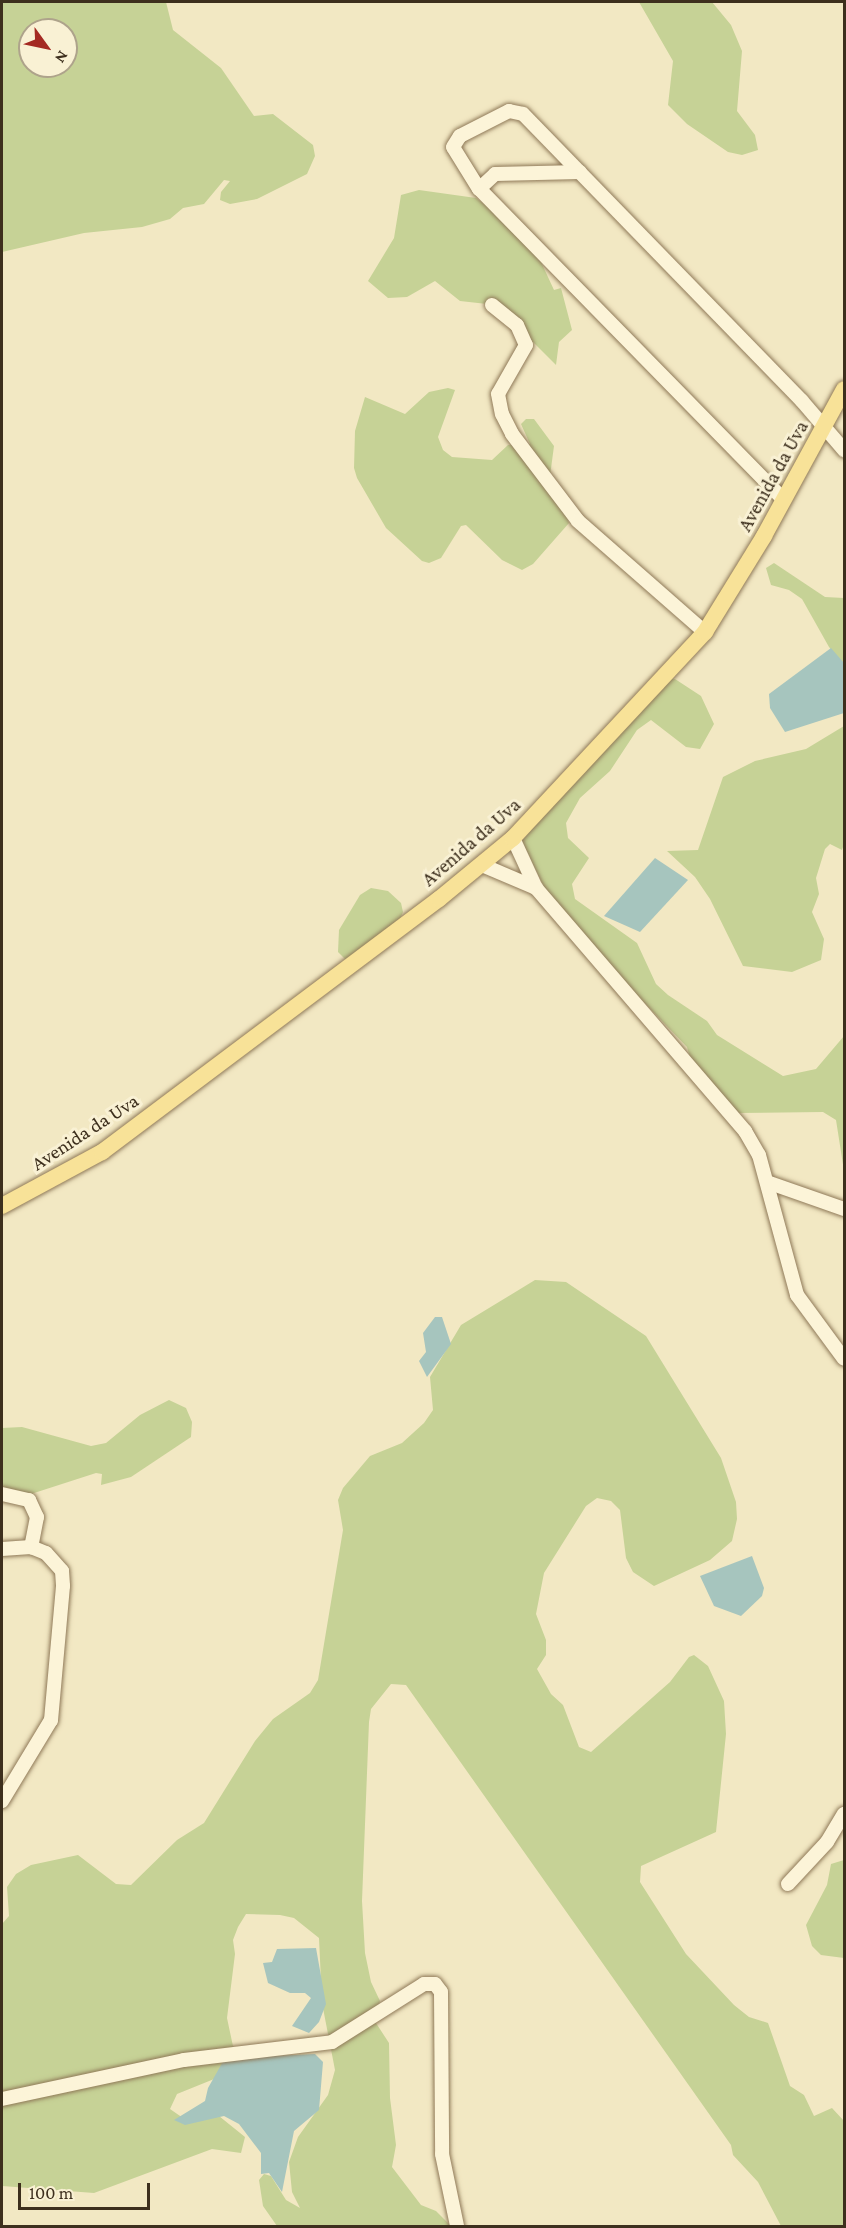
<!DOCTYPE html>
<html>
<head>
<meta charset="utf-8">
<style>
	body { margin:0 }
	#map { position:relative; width:846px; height:2228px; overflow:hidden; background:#f2e8c3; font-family:"Crimson Pro",serif }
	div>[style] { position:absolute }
	.green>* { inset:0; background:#c6d296 }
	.water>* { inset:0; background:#a6c5be }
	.roads { filter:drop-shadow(0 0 2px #8f7958) drop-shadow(0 0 2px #8f7958) }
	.minor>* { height:14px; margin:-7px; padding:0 7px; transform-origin:7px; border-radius:7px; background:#fcf4d8 }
	.major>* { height:16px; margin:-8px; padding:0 8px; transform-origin:8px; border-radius:8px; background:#f8e298 }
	span { translate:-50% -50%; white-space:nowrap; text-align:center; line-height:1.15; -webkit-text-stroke:6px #f9f1d4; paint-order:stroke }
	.street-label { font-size:20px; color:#3d2f1d }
	.frame { position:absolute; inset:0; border:3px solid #3d2f1d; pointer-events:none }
	.north { position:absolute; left:18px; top:18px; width:60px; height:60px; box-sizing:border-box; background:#f9f1d4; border:2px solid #aea38b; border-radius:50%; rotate:123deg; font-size:16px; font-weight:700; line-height:24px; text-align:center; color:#3d2f1d }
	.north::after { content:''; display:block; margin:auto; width:21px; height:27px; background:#a42a22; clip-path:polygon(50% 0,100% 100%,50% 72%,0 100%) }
	.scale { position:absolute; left:18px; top:2183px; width:132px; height:27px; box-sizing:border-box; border:3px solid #3d2f1d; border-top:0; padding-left:8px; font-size:18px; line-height:21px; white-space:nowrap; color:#3d2f1d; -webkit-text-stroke:4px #f9f1d4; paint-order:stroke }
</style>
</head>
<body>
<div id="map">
	<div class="green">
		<div style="clip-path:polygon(evenodd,2px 2px,166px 2px,173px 30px,221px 68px,254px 116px,273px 114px,313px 145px,315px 156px,307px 174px,257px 199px,230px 204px,220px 200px,221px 192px,230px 181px,224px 180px,204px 204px,183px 208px,170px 219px,142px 227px,84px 233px,2px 252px,2px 2px,30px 30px,66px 30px,66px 66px,30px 66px,30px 30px)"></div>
		<div style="clip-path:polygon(639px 2px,712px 2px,731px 25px,742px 51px,737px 111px,755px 135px,758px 150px,742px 155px,728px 152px,687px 124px,668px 105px,673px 61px)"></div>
		<div style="clip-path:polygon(419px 190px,476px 198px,495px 212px,541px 262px,554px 290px,561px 288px,572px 330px,559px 342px,556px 365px,496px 305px,460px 301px,435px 281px,407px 297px,388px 298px,368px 281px,394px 238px,401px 195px)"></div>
		<div style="clip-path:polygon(448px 388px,455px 390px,438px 437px,443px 450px,452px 457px,492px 460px,508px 445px,530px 444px,521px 424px,526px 419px,534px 419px,554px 446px,550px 476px,569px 523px,533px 564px,522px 570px,502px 560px,466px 525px,461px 526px,441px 558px,429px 563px,422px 561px,386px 528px,357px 478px,354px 468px,355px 431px,365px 397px,405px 414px,429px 392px)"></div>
		<div style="clip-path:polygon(774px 563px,825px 597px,844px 598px,844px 665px,829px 647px,802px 599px,789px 590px,771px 585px,766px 568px)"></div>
		<div style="clip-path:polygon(661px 676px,675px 679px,701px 696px,714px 724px,700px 749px,686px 747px,651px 720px,637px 730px,610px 771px,580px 798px,566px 823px,568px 838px,589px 858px,572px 884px,575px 899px,637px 943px,656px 984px,668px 995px,707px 1021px,717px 1035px,783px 1076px,816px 1069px,844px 1036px,844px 1171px,836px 1120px,823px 1112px,737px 1113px,691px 1061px,687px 1047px,555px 910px,522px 841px,637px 698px)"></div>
		<div style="clip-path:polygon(844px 726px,844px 844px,842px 850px,830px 844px,825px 849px,816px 878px,819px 894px,812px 912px,824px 939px,821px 960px,792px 972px,743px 966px,710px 899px,695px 877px,667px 851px,698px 850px,723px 777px,755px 761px,806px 749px)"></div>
		<div style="clip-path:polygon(371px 888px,388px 891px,401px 903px,403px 912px,396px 928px,347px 961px,338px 952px,339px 930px,360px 895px)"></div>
		<div style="clip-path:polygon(535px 1280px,566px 1282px,646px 1336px,721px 1458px,736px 1502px,737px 1519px,732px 1541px,710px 1560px,654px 1586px,633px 1572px,626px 1558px,620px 1510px,611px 1501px,597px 1498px,586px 1506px,544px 1573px,536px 1614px,546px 1640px,546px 1655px,537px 1669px,551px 1694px,563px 1705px,579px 1747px,591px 1752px,670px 1682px,689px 1657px,694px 1655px,708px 1666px,724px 1701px,726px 1734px,716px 1832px,641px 1866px,640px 1882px,686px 1954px,734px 2005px,749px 2017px,768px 2023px,790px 2086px,804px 2095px,814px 2116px,832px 2108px,844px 2121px,844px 2226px,781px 2226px,758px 2182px,733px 2155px,731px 2145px,406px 1685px,391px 1684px,371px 1709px,369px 1722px,362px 1901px,365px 1953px,371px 1982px,380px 2001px,374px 2020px,389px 2043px,390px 2098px,396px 2145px,392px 2167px,421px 2205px,436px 2211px,451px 2226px,277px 2226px,263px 2206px,259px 2180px,264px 2174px,271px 2176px,286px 2200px,300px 2208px,292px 2192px,289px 2162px,298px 2137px,328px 2095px,335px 2070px,322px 2003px,319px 1938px,294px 1918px,280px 1915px,246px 1914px,238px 1927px,233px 1940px,235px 1954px,227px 2018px,234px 2051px,224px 2075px,177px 2094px,170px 2109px,183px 2118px,219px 2116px,245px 2137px,241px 2153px,212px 2149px,94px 2193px,2px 2186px,2px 1924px,9px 1916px,7px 1887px,16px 1874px,31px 1865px,78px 1855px,116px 1884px,131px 1885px,177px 1840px,204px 1823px,255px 1741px,273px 1719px,310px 1693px,318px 1680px,343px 1530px,338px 1500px,343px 1488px,370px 1456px,402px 1443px,424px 1423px,433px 1410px,430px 1377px,461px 1325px)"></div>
		<div style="clip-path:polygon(169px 1400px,186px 1408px,192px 1422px,191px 1437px,131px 1477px,101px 1485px,102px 1474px,96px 1473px,31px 1494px,2px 1492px,2px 1428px,22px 1427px,91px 1446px,106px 1443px,140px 1415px)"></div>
		<div style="clip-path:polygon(844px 1860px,844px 1958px,821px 1955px,812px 1946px,806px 1925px,827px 1885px,831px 1864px)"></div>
	</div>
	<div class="water">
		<div style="clip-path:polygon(831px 648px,844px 663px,844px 713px,785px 732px,770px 708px,769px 694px)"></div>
		<div style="clip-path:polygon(655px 858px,688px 880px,640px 932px,604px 916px)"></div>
		<div style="clip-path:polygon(435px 1317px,442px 1317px,451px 1344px,427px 1377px,419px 1361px,426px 1352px,423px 1333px)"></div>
		<div style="clip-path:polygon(752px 1556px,764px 1588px,762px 1596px,741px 1616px,714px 1606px,700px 1576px)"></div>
		<div style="clip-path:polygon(316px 1948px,326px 2004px,319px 2022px,309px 2033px,292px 2026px,311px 1998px,305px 1993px,290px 1993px,268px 1983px,263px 1963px,272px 1962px,277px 1949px)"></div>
		<div style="clip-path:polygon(315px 2054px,323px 2062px,319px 2110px,294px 2131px,282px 2192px,269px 2173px,261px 2174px,261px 2153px,239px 2124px,224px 2116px,185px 2125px,174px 2120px,205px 2101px,208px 2088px,225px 2058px)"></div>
	</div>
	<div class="roads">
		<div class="minor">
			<div style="left:479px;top:189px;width:22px;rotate:-43deg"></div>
			<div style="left:495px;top:174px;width:85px;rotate:-1.3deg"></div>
			<div style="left:492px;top:305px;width:32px;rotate:39deg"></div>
			<div style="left:517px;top:325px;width:22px;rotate:66deg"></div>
			<div style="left:526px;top:345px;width:56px;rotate:119.7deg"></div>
			<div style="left:498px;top:394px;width:20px;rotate:79deg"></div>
			<div style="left:502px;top:414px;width:22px;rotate:63deg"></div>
			<div style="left:512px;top:434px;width:109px;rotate:52.8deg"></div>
			<div style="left:578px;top:521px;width:169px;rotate:41.2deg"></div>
			<div style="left:784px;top:500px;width:436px;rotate:-134.4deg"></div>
			<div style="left:479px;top:189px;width:49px;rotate:-121.8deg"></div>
			<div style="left:453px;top:147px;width:13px;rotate:-58deg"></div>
			<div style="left:460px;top:136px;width:55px;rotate:-27deg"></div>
			<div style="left:509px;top:111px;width:14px;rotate:12deg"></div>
			<div style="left:523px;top:114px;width:400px;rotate:45.8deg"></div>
			<div style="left:802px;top:401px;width:65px;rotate:49.4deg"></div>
			<div style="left:513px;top:838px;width:55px;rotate:65.3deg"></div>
			<div style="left:536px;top:888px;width:321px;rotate:49.3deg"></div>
			<div style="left:745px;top:1131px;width:28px;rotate:60deg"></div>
			<div style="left:759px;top:1155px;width:145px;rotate:74.8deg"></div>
			<div style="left:797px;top:1295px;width:79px;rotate:53.7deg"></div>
			<div style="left:482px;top:865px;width:59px;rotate:23.1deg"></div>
			<div style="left:767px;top:1182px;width:82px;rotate:19.3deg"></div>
			<div style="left:2px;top:1494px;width:28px;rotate:13deg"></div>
			<div style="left:29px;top:1500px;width:19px;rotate:65deg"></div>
			<div style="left:37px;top:1517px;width:31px;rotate:101deg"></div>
			<div style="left:2px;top:1549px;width:29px;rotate:-4deg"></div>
			<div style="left:31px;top:1547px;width:16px;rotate:22deg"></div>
			<div style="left:46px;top:1553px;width:24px;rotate:48deg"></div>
			<div style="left:62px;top:1571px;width:15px;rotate:86deg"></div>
			<div style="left:63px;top:1586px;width:135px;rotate:95.1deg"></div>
			<div style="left:51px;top:1720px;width:95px;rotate:121.2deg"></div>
			<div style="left:788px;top:1884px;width:57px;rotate:-47.1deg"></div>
			<div style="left:827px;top:1842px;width:33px;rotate:-59deg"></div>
			<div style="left:2px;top:2099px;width:186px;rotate:-12.1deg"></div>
			<div style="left:184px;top:2060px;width:149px;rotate:-6.9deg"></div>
			<div style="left:332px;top:2042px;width:109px;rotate:-32.2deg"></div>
			<div style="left:424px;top:1984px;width:11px"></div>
			<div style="left:435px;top:1984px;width:10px;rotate:53deg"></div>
			<div style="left:441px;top:1992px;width:162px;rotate:89.6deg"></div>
			<div style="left:442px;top:2154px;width:74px;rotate:78.2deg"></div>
		</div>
		<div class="major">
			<div style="left:2px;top:1206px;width:114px;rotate:-28.4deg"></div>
			<div style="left:102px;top:1152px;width:421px;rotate:-36.9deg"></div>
			<div style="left:439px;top:899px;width:96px;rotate:-39.5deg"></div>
			<div style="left:513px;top:838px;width:282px;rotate:-47deg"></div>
			<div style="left:705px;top:632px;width:113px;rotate:-58.4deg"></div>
			<div style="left:764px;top:536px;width:167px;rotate:-61.4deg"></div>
		</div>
	</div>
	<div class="street-label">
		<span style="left:773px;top:476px;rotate:-61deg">Avenida da Uva</span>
		<span style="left:471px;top:842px;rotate:-41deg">Avenida da Uva</span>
		<span style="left:85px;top:1132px;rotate:-33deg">Avenida da Uva</span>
	</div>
	<div class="frame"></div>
	<div class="north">N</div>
	<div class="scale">100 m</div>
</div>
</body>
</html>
